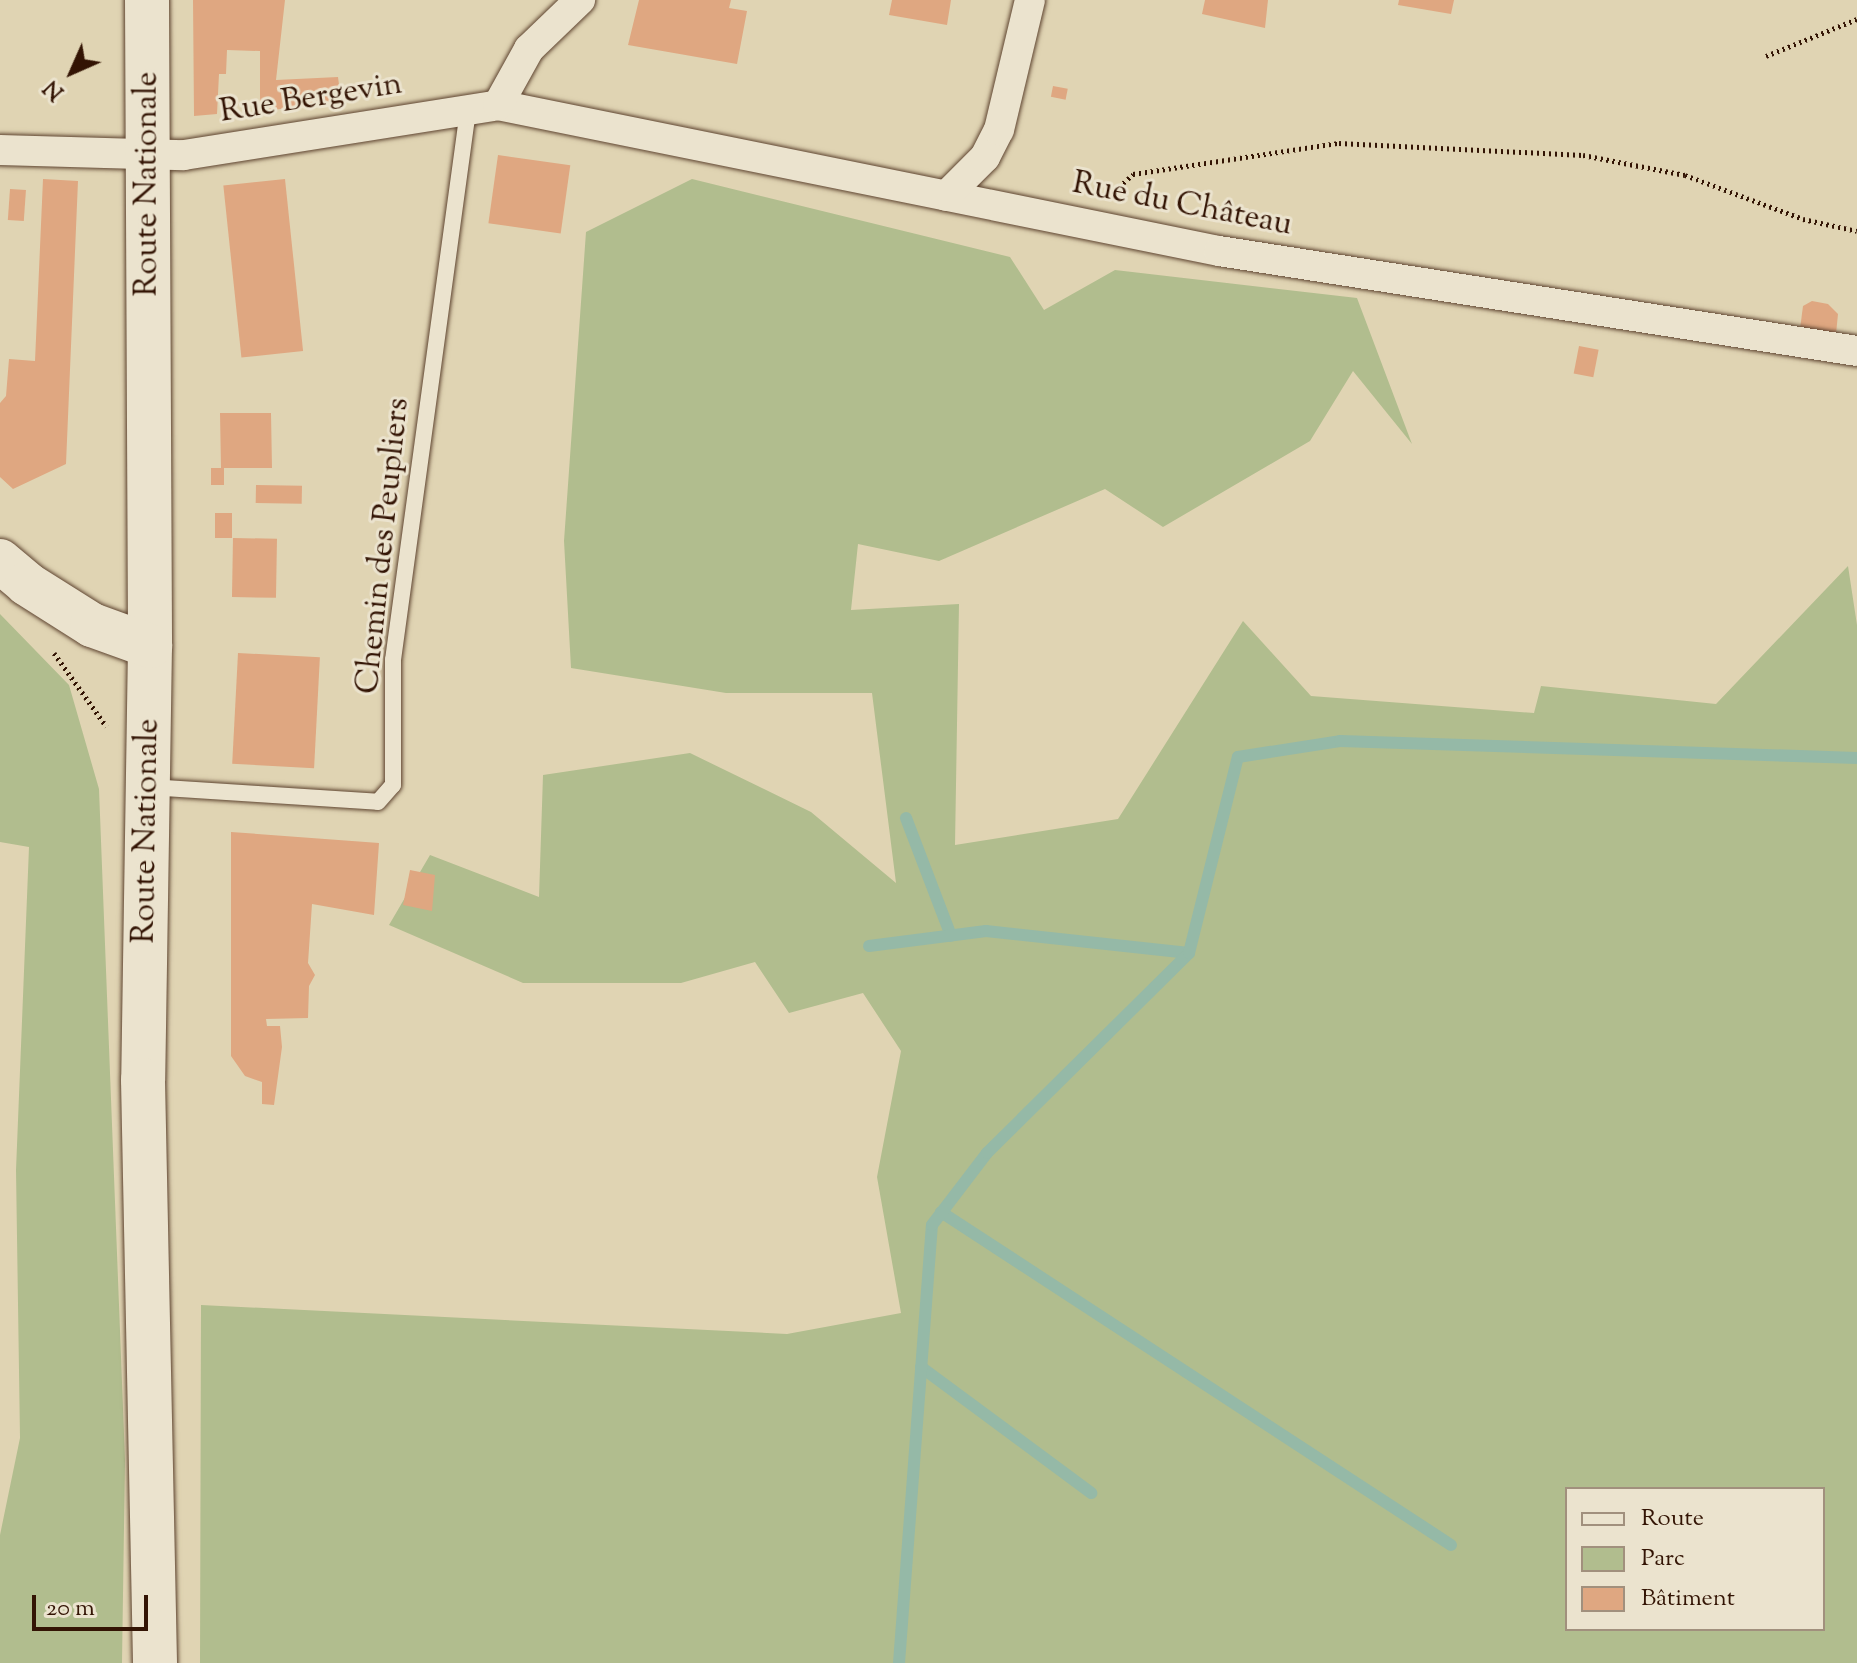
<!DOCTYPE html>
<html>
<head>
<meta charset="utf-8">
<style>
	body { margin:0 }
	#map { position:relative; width:1857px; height:1663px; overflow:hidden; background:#e0d4b3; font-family:"Sorts Mill Goudy",serif }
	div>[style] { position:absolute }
	.green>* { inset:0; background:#b1bd8e }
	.stream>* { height:12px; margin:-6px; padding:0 6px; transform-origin:6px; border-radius:6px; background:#95b9a7 }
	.building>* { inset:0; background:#dfa781; transform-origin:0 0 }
	.path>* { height:5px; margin-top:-2.5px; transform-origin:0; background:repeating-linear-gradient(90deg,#331404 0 2px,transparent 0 6px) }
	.roads { filter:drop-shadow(0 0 2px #5e4430) drop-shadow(0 0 2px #5e4430) }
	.lane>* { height:16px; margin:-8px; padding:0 8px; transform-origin:8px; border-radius:8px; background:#ebe3ce }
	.street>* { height:30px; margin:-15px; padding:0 15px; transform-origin:15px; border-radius:15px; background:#ebe3ce }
	.secondary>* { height:44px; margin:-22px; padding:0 22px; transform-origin:22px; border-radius:22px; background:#ebe3ce }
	span { translate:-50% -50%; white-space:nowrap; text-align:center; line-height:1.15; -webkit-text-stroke:6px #ebe3ce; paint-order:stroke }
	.street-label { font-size:32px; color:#331404 }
	.legend { position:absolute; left:1565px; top:1487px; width:260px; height:144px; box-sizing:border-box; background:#ebe3ce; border:2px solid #a1907d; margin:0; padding:10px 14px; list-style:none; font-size:24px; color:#331404 }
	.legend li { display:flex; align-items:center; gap:16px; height:40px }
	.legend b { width:40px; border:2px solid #a1907d }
	.north { position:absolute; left:32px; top:32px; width:80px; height:80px; -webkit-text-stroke:6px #ebe3ce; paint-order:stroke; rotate:225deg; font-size:22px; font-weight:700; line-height:32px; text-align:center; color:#331404 }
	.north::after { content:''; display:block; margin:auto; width:28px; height:36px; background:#331404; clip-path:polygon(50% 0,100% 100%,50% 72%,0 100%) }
	.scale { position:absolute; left:32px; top:1595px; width:116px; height:36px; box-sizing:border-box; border:4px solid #331404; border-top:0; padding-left:10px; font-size:24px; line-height:28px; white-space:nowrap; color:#331404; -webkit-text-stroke:6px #ebe3ce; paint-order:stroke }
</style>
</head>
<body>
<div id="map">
	<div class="green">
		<div style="clip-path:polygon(evenodd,692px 179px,1010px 257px,1044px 310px,1115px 270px,1357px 298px,1412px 444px,1353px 371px,1310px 441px,1163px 527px,1105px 489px,939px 561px,858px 544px,851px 610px,959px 604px,955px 845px,1118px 819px,1243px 621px,1311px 696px,1534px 713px,1541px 686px,1716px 704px,1848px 566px,1857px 625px,1857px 1663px,200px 1663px,201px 1305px,787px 1334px,901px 1313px,877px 1177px,901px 1051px,863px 993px,789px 1013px,755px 962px,681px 983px,523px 983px,389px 925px,430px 855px,539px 897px,543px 775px,690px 753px,811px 812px,896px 883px,872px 693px,726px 693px,571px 668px,564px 541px,586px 232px,692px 179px,1567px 1489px,1823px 1489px,1823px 1629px,1567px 1629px,1567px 1489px)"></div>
		<div style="clip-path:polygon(0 614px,69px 685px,99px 789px,125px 1460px,122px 1663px,0 1663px,0 1535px,20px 1438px,16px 1170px,29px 847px,0 842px)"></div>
	</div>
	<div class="stream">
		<div style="left:906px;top:818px;width:126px;rotate:69.1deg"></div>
		<div style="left:869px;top:946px;width:118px;rotate:-7.3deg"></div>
		<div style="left:986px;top:931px;width:204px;rotate:6.2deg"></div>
		<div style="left:941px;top:1212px;width:609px;rotate:33.14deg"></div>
		<div style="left:921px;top:1367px;width:212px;rotate:36.5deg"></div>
		<div style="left:899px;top:1663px;width:439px;rotate:-85.7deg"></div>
		<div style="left:932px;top:1225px;width:91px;rotate:-52.6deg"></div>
		<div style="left:987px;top:1153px;width:284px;rotate:-44.7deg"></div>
		<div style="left:1189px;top:953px;width:202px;rotate:-76deg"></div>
		<div style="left:1238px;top:757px;width:103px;rotate:-8.9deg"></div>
		<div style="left:1340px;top:741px;width:517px;rotate:1.88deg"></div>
	</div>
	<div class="building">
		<div style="clip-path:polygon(193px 0,285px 0,276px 80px,338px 77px,341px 100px,260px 112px,260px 51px,227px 50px,226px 74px,219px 74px,217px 114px,194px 116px)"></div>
		<div style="clip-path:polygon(639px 0,731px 0,729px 8px,747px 11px,737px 64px,628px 45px)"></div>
		<div style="clip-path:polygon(892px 0,951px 0,947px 25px,889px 15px)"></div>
		<div style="clip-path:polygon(1205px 0,1268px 0,1265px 28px,1202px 14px)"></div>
		<div style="clip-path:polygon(1399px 0,1454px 0,1451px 14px,1398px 5px)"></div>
		<div style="left:1053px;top:86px;width:15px;height:11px;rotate:11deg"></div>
		<div style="left:498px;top:155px;width:73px;height:69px;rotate:8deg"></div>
		<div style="clip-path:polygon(43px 179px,78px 181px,66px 464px,13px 489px,0 477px,0 403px,6px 396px,9px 359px,35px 361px)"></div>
		<div style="left:285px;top:179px;width:173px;height:62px;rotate:84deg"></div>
		<div style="left:10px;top:189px;width:16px;height:31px;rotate:4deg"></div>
		<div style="clip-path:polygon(1812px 301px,1828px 304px,1838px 314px,1836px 334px,1800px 329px,1803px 306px)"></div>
		<div style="left:1579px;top:346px;width:20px;height:28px;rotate:11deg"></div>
		<div style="clip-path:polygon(220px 413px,271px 413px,272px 468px,224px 468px,224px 485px,211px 485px,211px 468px,221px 468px)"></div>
		<div style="left:256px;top:485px;width:46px;height:18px;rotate:1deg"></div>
		<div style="left:215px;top:513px;width:17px;height:25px"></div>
		<div style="left:233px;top:538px;width:44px;height:59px;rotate:1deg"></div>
		<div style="left:238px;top:653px;width:82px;height:111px;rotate:3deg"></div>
		<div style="clip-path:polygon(231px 832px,379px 843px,374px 915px,312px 904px,308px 963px,315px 975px,309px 986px,308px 1018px,266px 1019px,267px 1026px,280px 1026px,282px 1047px,274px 1105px,262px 1104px,262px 1082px,245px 1076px,231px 1056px)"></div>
		<div style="clip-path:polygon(410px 870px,435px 875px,432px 911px,403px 905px)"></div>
	</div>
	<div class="path">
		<div style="left:1766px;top:56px;width:98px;rotate:-22.1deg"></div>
		<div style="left:1110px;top:195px;width:31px;rotate:-42deg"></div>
		<div style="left:1133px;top:174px;width:208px;rotate:-8.6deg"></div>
		<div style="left:1339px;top:143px;width:244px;rotate:2.8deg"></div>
		<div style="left:1583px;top:155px;width:104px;rotate:11.1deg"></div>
		<div style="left:1685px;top:175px;width:126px;rotate:20.4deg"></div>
		<div style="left:1803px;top:219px;width:55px;rotate:12.5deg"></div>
		<div style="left:54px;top:653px;width:90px;rotate:54.5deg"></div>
	</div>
	<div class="roads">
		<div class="lane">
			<div style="left:149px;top:787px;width:229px;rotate:3.7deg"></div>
			<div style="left:378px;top:802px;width:23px;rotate:-49deg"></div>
			<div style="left:393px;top:785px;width:125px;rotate:-90deg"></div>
			<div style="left:393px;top:660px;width:555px;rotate:-82.23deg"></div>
		</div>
		<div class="street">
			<div style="left:498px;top:105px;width:736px;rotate:11.45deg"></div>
			<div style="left:1219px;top:251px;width:646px;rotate:8.91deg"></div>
			<div style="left:0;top:150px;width:184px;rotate:1.6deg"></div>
			<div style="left:184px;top:155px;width:318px;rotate:-9deg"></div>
			<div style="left:498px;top:105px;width:64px;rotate:-61deg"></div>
			<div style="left:529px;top:49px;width:71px;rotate:-43.9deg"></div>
			<div style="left:946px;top:196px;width:55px;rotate:-45deg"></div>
			<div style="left:985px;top:157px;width:30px;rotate:-63deg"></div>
			<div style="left:999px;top:130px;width:134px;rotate:-76.6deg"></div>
		</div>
		<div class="secondary">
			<div style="left:147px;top:0;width:646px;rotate:89.73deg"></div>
			<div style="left:150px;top:646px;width:434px;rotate:90.9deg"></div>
			<div style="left:143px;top:1080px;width:583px;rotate:88.82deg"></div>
			<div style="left:0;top:561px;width:35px;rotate:40deg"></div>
			<div style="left:27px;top:584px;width:77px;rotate:32.2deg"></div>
			<div style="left:92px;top:625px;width:62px;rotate:19.9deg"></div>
		</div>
	</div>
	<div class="street-label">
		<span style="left:311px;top:99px;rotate:-9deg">Rue Bergevin</span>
		<span style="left:148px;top:184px;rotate:-90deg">Route Nationale</span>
		<span style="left:1182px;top:205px;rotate:11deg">Rue du Château</span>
		<span style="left:384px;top:546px;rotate:-84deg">Chemin des Peupliers</span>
		<span style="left:147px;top:831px;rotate:-89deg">Route Nationale</span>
	</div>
	<ul class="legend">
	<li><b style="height:10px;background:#ebe3ce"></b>Route</li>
	<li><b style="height:22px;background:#b1bd8e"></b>Parc</li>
	<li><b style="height:22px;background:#dfa781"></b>Bâtiment</li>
	</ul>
	<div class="north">N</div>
	<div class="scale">20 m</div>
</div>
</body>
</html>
